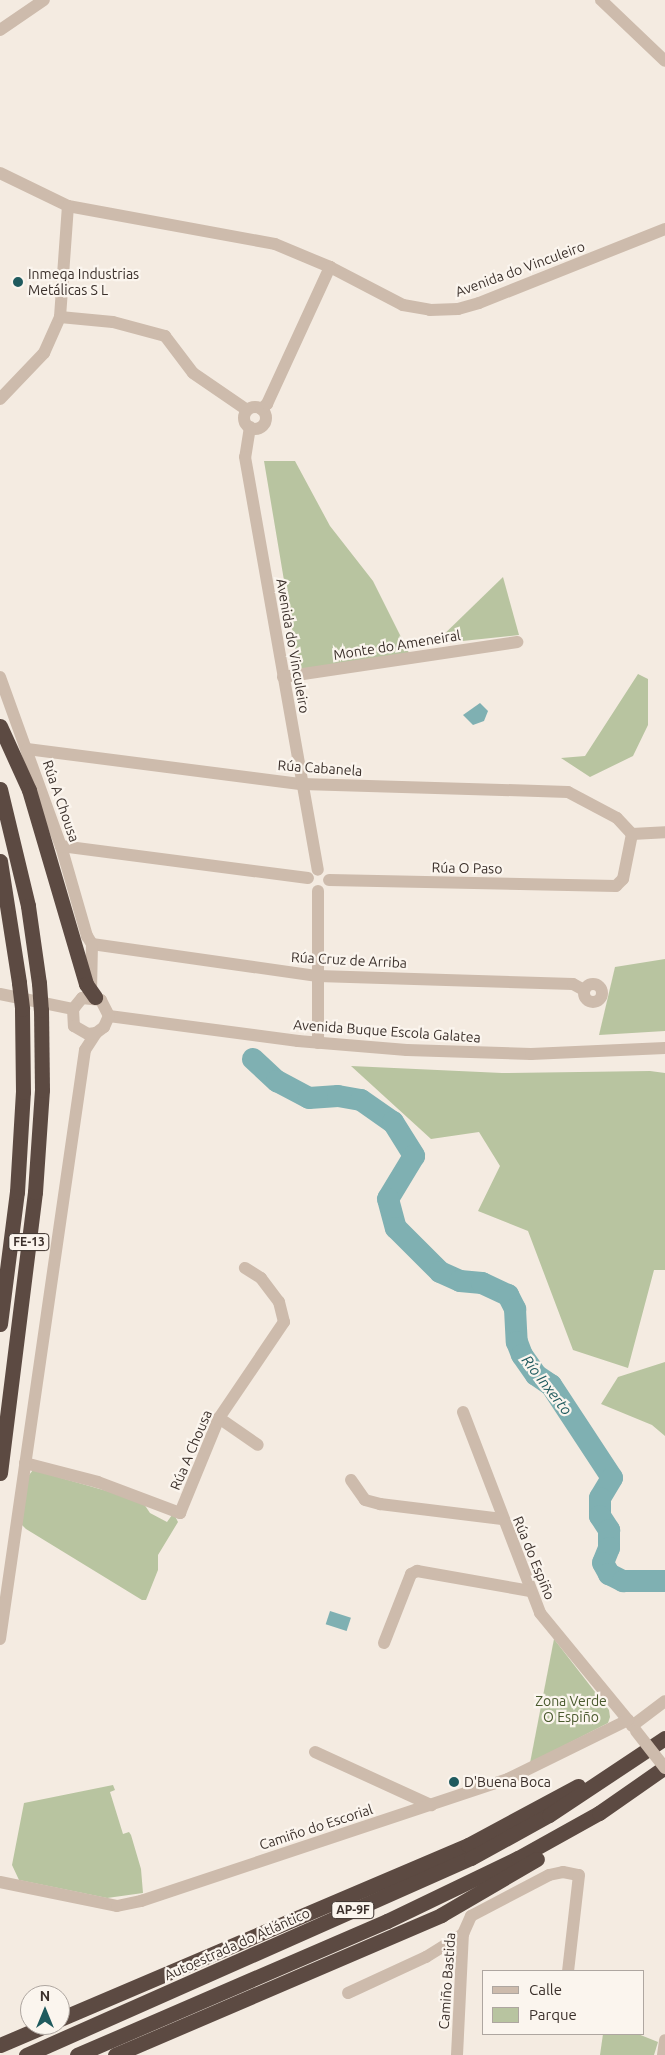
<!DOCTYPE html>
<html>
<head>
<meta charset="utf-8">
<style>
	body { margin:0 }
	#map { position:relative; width:665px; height:2055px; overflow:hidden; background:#f4ebe1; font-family:Ubuntu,sans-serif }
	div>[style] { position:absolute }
	.green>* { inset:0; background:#b8c4a0 }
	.water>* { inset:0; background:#7fb0b2; transform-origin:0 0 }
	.river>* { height:22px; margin:-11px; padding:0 11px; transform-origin:11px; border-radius:11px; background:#7fb0b2 }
	.minor>* { height:12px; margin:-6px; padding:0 6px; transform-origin:6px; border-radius:6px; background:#cdbbac }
	.minor>.ring { margin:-6px; padding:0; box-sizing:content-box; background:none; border:12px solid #cdbbac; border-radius:50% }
	.highway>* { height:15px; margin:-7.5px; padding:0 7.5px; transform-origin:7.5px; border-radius:7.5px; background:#5c4a42 }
	.minor-bridge>* { height:12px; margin:-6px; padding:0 6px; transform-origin:6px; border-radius:6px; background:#cdbbac }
	.highway-bridge>* { height:15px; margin:-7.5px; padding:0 7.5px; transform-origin:7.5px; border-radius:7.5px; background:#5c4a42 }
	.dots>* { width:14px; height:14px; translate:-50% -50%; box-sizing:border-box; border:2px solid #fbf5ee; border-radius:50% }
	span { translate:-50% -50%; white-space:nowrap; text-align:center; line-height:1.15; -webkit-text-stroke:4.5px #fbf5ee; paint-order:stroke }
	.shield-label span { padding:1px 4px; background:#fbf5ee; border:1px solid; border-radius:4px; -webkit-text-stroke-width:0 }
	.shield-label { font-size:12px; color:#3b302b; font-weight:700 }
	.street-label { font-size:14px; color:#3b302b }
	.poi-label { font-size:14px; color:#3b302b }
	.left { translate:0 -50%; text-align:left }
	.park-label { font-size:14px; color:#4a5a2e }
	.water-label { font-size:15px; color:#1f5a5e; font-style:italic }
	.legend { position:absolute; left:482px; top:1970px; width:162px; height:65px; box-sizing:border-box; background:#fbf5ee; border:1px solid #aea6a0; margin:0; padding:6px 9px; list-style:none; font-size:15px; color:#3b302b }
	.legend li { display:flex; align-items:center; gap:10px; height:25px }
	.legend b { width:25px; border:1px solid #aea6a0 }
	.north { position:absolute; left:20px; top:1985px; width:50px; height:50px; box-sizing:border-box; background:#fbf5ee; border:1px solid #aea6a0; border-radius:50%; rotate:0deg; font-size:14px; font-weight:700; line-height:20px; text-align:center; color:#3b302b }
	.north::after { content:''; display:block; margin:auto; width:18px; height:22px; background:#1f5a5e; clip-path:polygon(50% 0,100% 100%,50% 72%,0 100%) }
</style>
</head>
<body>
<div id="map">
	<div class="green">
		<div style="clip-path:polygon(264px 461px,295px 461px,330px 526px,373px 581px,409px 653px,299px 670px)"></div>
		<div style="clip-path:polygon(503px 577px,519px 635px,434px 644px)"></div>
		<div style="clip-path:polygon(638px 674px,648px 679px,648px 725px,633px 756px,590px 777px,561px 758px,585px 756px)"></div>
		<div style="clip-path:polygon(665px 959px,665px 1031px,599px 1035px,615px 967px)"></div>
		<div style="clip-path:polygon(351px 1066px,502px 1073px,650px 1071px,665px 1073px,665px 1270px,654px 1270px,628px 1368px,573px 1350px,528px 1231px,478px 1211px,500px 1166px,479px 1132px,431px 1139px)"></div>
		<div style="clip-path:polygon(665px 1362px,665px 1436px,652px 1425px,601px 1404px,618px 1377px)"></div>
		<div style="clip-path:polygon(33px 1470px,142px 1501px,150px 1513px,167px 1522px,172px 1515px,175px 1516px,178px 1522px,158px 1555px,158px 1570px,146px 1600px,142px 1600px,26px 1529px,21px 1524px,29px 1475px)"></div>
		<div style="clip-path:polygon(554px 1639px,609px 1710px,610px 1717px,608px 1723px,530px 1763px)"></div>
		<div style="clip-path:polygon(113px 1785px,115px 1790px,110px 1792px,123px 1834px,129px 1832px,131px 1835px,141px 1869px,143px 1893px,107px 1898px,19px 1880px,12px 1865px,24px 1803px)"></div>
		<div style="clip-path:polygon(603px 2034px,638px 2034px,658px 2042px,654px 2055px,600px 2055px)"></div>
	</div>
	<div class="water">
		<div style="clip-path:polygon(480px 703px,488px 711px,484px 721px,473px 725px,463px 715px)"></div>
		<div style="left:330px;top:1611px;width:22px;height:14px;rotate:18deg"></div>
	</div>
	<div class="river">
		<div style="left:253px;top:1059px;width:33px;rotate:43deg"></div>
		<div style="left:277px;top:1081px;width:36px;rotate:28deg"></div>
		<div style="left:309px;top:1098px;width:29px;rotate:-4deg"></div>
		<div style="left:338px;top:1096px;width:23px;rotate:10deg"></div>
		<div style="left:361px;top:1100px;width:39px;rotate:35deg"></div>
		<div style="left:393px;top:1122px;width:40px;rotate:58deg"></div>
		<div style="left:414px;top:1156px;width:50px;rotate:121.2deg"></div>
		<div style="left:388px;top:1199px;width:30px;rotate:75deg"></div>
		<div style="left:396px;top:1228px;width:62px;rotate:45deg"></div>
		<div style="left:440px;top:1272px;width:22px;rotate:24deg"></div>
		<div style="left:460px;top:1281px;width:22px;rotate:5deg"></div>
		<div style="left:482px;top:1283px;width:29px;rotate:25deg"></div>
		<div style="left:508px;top:1295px;width:16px;rotate:63deg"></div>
		<div style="left:515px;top:1309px;width:33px;rotate:87deg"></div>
		<div style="left:517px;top:1342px;width:14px;rotate:69deg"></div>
		<div style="left:522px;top:1355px;width:24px;rotate:55deg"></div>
		<div style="left:536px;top:1375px;width:18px;rotate:34deg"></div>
		<div style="left:551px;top:1385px;width:111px;rotate:56.7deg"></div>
		<div style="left:612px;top:1478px;width:23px;rotate:121deg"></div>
		<div style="left:600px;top:1498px;width:18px;rotate:90deg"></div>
		<div style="left:600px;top:1516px;width:17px;rotate:57deg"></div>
		<div style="left:609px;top:1530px;width:18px;rotate:90deg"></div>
		<div style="left:609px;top:1548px;width:16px;rotate:112deg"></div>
		<div style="left:603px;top:1563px;width:13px;rotate:61deg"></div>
		<div style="left:609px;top:1574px;width:16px;rotate:27deg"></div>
		<div style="left:623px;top:1581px;width:42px"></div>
	</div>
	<div class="minor">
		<div style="left:601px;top:0;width:88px;rotate:43.6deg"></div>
		<div style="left:0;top:30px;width:53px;rotate:-34.3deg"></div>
		<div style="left:0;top:173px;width:76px;rotate:25.9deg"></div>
		<div style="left:68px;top:206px;width:210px;rotate:10.4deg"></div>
		<div style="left:275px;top:244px;width:60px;rotate:22.7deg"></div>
		<div style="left:330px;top:267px;width:82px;rotate:27.5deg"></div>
		<div style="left:403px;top:305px;width:27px;rotate:10deg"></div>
		<div style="left:430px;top:310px;width:28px;rotate:-2deg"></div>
		<div style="left:458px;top:309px;width:22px;rotate:-16deg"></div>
		<div style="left:479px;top:303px;width:200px;rotate:-21.7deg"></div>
		<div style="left:60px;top:317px;width:53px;rotate:5.4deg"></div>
		<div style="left:113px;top:322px;width:54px;rotate:15.1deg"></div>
		<div style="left:165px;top:336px;width:46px;rotate:52.9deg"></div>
		<div style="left:193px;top:373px;width:65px;rotate:34.4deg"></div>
		<div style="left:0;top:399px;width:64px;rotate:-46.3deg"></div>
		<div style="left:44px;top:353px;width:39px;rotate:-66deg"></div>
		<div style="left:60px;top:317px;width:111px;rotate:-85.9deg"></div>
		<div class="ring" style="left:244px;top:407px;width:10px;height:10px"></div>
		<div style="left:261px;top:409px;width:8px;rotate:-40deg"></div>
		<div style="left:267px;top:404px;width:151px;rotate:-65.3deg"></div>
		<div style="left:250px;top:427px;width:30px;rotate:99deg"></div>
		<div style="left:245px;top:457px;width:419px;rotate:80deg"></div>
		<div style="left:0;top:677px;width:180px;rotate:70.2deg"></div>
		<div style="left:61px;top:846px;width:94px;rotate:73.9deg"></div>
		<div style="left:87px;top:936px;width:9px;rotate:58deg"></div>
		<div style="left:92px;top:944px;width:228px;rotate:8.1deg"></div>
		<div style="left:318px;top:976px;width:255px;rotate:1.8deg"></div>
		<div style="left:573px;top:984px;width:13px;rotate:29deg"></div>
		<div style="left:283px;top:677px;width:237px;rotate:-8.5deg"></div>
		<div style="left:27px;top:749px;width:277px;rotate:7.3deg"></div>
		<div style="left:302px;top:784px;width:266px;rotate:1.7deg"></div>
		<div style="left:568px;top:792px;width:55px;rotate:28deg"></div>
		<div style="left:617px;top:818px;width:22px;rotate:47deg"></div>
		<div style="left:632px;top:834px;width:46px;rotate:101.3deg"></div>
		<div style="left:623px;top:879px;width:10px;rotate:135deg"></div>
		<div style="left:616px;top:886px;width:287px;rotate:-178.8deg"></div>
		<div style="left:632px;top:834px;width:33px;rotate:-3deg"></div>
		<div style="left:61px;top:846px;width:249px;rotate:7.4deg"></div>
		<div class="ring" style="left:584px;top:984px;width:6px;height:6px"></div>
		<div style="left:91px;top:991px;width:47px;rotate:-88.8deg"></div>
		<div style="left:0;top:994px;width:75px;rotate:11.6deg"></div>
		<div style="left:109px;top:1016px;width:191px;rotate:7.5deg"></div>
		<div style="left:298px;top:1041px;width:109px;rotate:4.7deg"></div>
		<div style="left:407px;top:1050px;width:124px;rotate:1.8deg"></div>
		<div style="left:531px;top:1054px;width:134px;rotate:-2.6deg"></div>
		<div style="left:318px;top:1043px;width:152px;rotate:-90deg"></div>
		<div style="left:463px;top:1412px;width:215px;rotate:69deg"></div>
		<div style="left:540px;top:1613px;width:145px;rotate:50.6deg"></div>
		<div style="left:219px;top:1418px;width:47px;rotate:34.7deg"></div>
		<div style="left:25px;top:1463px;width:75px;rotate:14.6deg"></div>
		<div style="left:98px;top:1482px;width:88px;rotate:20.7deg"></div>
		<div style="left:180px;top:1513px;width:103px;rotate:-67.7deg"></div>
		<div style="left:219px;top:1418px;width:116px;rotate:-55.9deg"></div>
		<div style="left:284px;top:1322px;width:21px;rotate:-104deg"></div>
		<div style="left:279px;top:1302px;width:30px;rotate:-127deg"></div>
		<div style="left:261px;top:1278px;width:19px;rotate:-148deg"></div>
		<div style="left:351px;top:1480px;width:24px;rotate:55deg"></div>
		<div style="left:365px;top:1500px;width:16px;rotate:15deg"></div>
		<div style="left:380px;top:1504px;width:123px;rotate:7deg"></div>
		<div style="left:0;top:1639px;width:595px;rotate:-81.79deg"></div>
		<div style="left:85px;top:1050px;width:20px;rotate:-57deg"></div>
		<div style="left:96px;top:1033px;width:10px;rotate:-37deg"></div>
		<div style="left:104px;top:1027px;width:12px;rotate:-66deg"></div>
		<div style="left:109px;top:1016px;width:18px;rotate:-117deg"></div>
		<div style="left:101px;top:1000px;width:19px;rotate:-174deg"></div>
		<div style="left:82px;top:998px;width:14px;rotate:129deg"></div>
		<div style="left:73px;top:1009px;width:17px;rotate:87deg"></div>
		<div style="left:74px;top:1026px;width:16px;rotate:30deg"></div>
		<div style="left:88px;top:1034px;width:8px;rotate:-7deg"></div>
		<div style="left:384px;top:1643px;width:74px;rotate:-68.6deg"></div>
		<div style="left:411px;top:1574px;width:7px;rotate:-27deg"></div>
		<div style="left:417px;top:1571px;width:115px;rotate:10deg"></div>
		<div style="left:632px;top:1726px;width:41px;rotate:-37.1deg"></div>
		<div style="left:315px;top:1752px;width:128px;rotate:24.6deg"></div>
		<div style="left:0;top:1882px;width:119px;rotate:11.6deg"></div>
		<div style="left:117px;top:1906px;width:25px;rotate:-12deg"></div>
		<div style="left:141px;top:1901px;width:387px;rotate:-18.4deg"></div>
		<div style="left:508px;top:1779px;width:134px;rotate:-26.2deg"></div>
		<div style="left:348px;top:1993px;width:86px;rotate:-24.8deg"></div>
		<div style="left:426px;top:1957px;width:44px;rotate:-31.9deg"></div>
		<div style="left:457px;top:2055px;width:121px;rotate:-87.2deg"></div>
		<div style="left:463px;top:1934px;width:20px;rotate:-66deg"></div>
		<div style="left:471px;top:1916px;width:88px;rotate:-27.7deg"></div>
		<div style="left:549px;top:1875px;width:14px;rotate:-12deg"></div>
		<div style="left:563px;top:1872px;width:16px;rotate:11deg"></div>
		<div style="left:579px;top:1875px;width:97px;rotate:96.5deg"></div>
		<div style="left:663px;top:2055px;width:15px;rotate:-82deg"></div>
	</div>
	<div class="highway">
		<div style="left:0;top:726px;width:70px;rotate:65.6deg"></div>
		<div style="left:29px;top:790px;width:202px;rotate:73.6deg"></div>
		<div style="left:86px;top:984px;width:16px;rotate:55deg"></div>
		<div style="left:0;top:789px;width:120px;rotate:76.5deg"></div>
		<div style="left:28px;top:906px;width:78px;rotate:81.9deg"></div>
		<div style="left:0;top:861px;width:123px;rotate:81.1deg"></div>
		<div style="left:0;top:1324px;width:133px;rotate:-82.7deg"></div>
		<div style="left:17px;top:1192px;width:100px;rotate:-86.6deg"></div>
		<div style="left:23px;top:1092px;width:83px;rotate:-90.7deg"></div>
		<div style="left:0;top:1473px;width:283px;rotate:-82.9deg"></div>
		<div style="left:35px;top:1192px;width:102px;rotate:-86.1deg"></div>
		<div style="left:42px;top:1090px;width:80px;rotate:-90.7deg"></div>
		<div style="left:60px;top:2019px;width:444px;rotate:-23.1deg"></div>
		<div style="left:468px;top:1845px;width:125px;rotate:-28.2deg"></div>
		<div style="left:0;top:2045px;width:51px;rotate:-23.1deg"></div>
		<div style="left:26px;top:2055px;width:487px;rotate:-23.9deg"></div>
		<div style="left:471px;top:1858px;width:89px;rotate:-28.9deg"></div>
		<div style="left:549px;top:1815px;width:139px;rotate:-33.6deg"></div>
		<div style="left:77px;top:2055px;width:338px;rotate:-23.4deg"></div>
		<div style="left:387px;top:1921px;width:145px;rotate:-25.7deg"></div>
		<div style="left:518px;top:1858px;width:93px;rotate:-29.1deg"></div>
		<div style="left:599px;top:1813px;width:80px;rotate:-34.9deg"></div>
		<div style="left:115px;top:2055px;width:355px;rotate:-23.2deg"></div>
		<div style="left:441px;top:1915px;width:111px;rotate:-30.3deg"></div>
	</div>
	<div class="minor-bridge">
		<div style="left:636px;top:1731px;width:47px;rotate:51.9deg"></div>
	</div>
	<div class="highway-bridge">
		<div style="left:19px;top:983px;width:26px;rotate:83deg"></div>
		<div style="left:39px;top:983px;width:27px;rotate:86deg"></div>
	</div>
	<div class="dots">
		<div style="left:18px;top:282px;background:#1f5a5e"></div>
		<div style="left:454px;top:1782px;background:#1f5a5e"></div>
	</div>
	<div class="shield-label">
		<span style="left:29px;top:1242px">FE-13</span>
		<span style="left:353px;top:1910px">AP-9F</span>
	</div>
	<div class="street-label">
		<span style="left:520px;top:269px;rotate:-20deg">Avenida do Vinculeiro</span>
		<span style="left:397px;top:645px;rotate:-9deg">Monte do Ameneiral</span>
		<span style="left:293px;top:646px;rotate:80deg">Avenida do Vinculeiro</span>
		<span style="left:320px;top:768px;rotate:4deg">Rúa Cabanela</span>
		<span style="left:61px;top:801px;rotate:71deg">Rúa A Chousa</span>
		<span style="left:467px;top:868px;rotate:1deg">Rúa O Paso</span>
		<span style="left:349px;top:960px;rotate:3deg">Rúa Cruz de Arriba</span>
		<span style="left:387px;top:1031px;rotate:4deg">Avenida Buque Escola Galatea</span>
		<span style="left:191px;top:1450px;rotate:-67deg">Rúa A Chousa</span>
		<span style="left:534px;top:1558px;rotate:68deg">Rúa do Espiño</span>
		<span style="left:316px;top:1827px;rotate:-18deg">Camiño do Escorial</span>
		<span style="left:237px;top:1944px;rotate:-24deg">Autoestrada do Atlántico</span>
		<span style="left:447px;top:1981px;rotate:-86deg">Camiño Bastida</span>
	</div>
	<div class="poi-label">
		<span class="left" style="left:28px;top:282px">Inmega Industrias<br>Metálicas S L</span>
		<span class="left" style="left:464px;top:1782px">D'Buena Boca</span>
	</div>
	<div class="park-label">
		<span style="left:571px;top:1709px">Zona Verde<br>O Espiño</span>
	</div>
	<div class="water-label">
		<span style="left:547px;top:1385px;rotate:52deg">Río Inxerto</span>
	</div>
	<ul class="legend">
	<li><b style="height:6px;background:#cdbbac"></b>Calle</li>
	<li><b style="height:14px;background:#b8c4a0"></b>Parque</li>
	</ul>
	<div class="north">N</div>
</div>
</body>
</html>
